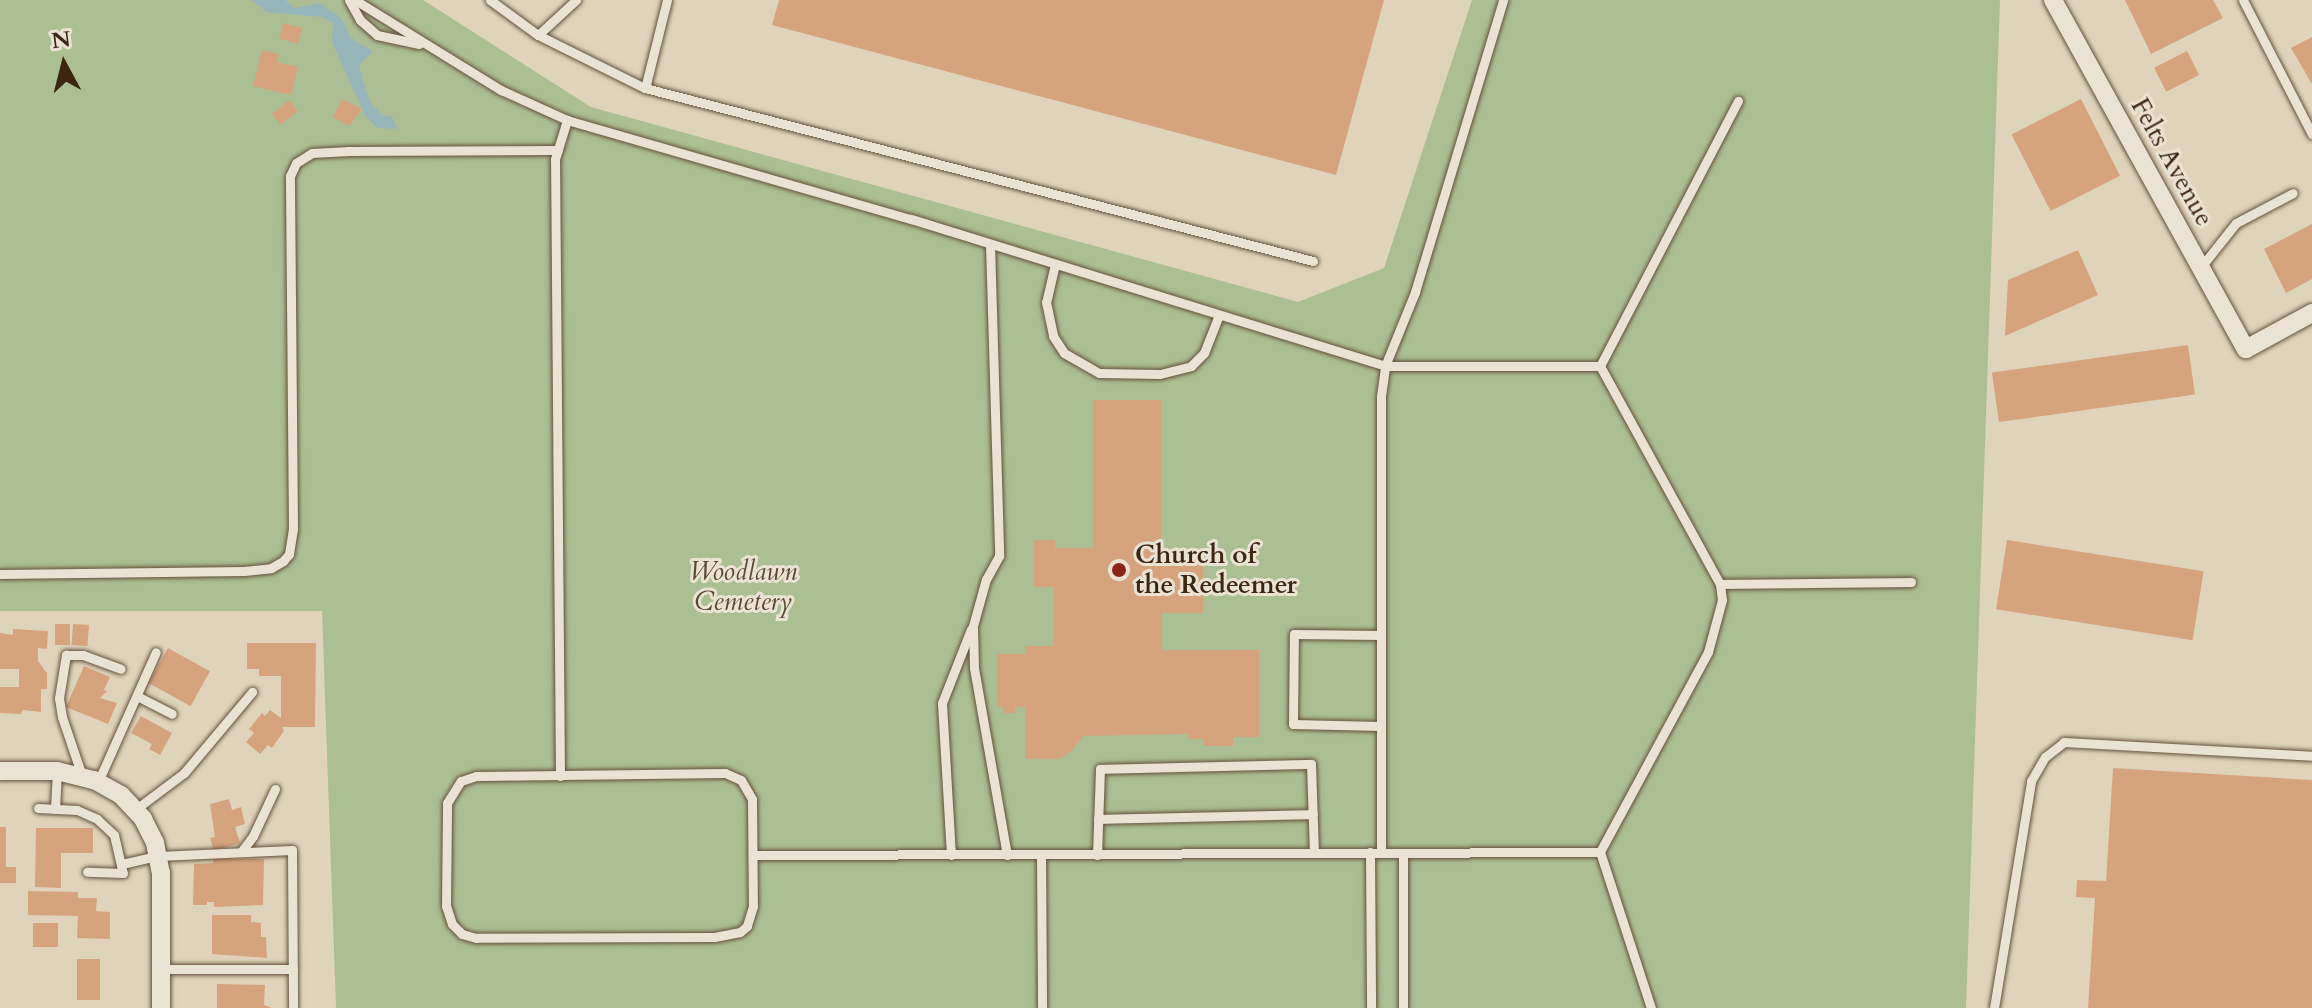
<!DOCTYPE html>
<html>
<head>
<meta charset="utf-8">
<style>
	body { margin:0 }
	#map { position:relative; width:2312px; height:1008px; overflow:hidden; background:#dfd4bb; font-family:Cardo,serif }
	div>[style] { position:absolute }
	.green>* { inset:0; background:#acbe94 }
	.water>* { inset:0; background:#97b6ba }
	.building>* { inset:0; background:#d6a37f; transform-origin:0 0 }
	.roads { filter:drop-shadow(0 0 2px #65513c) drop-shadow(0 0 2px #65513c) }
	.lane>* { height:9px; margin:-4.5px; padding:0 4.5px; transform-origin:4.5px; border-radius:4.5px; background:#eae3d3 }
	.street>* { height:18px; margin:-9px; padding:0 9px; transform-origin:9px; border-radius:9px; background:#eae3d3 }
	.dots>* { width:22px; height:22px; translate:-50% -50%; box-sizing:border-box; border:4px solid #eae3d3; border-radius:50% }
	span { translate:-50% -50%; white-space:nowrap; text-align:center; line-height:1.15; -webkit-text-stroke:6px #eae3d3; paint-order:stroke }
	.street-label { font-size:26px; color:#3c2511 }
	.poi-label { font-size:26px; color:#3c2511; font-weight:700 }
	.left { translate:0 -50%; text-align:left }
	.park-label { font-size:26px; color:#584b32; font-style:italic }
	.north { position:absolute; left:24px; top:24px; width:80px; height:80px; -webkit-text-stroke:6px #eae3d3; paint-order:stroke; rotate:353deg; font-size:22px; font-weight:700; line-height:32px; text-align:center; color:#3c2511 }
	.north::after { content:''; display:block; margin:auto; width:28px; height:36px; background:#3c2511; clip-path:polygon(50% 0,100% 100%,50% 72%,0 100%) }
</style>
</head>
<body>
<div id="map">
	<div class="green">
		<div style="clip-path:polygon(0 0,423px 0,591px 107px,1298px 302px,1384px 268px,1472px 0,2000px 0,1966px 1008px,336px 1008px,322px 611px,0 611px)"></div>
	</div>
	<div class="water">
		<div style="clip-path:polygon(251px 0,285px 0,294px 8px,320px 3px,342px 19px,351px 38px,373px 51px,359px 65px,362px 77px,370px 102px,383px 115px,392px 117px,397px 129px,377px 128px,365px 115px,332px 42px,333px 23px,322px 17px,267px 12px)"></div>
	</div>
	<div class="building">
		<div style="clip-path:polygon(779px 0,1384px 0,1336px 175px,772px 25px)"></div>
		<div style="clip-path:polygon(2125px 0,2213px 0,2223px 18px,2151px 54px)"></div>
		<div style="left:283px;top:23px;width:20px;height:16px;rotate:15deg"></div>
		<div style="clip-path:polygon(2312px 37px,2312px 84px,2291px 48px)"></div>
		<div style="clip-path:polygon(262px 50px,279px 54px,277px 62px,298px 67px,291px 95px,253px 86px)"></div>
		<div style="left:2187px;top:51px;width:27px;height:37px;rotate:63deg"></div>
		<div style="clip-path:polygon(342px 99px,362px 109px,349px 126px,333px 117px)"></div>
		<div style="left:2081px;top:99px;width:86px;height:78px;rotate:63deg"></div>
		<div style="left:289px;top:100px;width:14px;height:22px;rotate:51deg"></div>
		<div style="clip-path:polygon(2312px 224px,2312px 279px,2286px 293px,2264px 249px)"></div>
		<div style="clip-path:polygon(2078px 250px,2098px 295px,2005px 336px,2008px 280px)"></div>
		<div style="left:2188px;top:345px;width:50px;height:198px;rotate:82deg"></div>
		<div style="clip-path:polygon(1093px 400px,1161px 400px,1161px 552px,1203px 552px,1203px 613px,1162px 613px,1162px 650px,1259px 650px,1259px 737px,1233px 737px,1233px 746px,1204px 746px,1204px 739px,1188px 739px,1188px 734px,1083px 736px,1072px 751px,1060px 759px,1025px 759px,1025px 707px,1015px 707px,1015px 713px,1003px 713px,1003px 707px,997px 707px,997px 654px,1025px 654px,1025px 646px,1054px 646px,1054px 587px,1034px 587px,1034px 540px,1055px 540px,1055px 548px,1093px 548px)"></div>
		<div style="left:2007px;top:540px;width:199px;height:70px;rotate:9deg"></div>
		<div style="left:55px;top:624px;width:15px;height:21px"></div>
		<div style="left:73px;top:624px;width:16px;height:21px;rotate:4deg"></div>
		<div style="clip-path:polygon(13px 629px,48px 631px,47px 649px,38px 648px,38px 661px,47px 673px,47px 689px,41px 689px,41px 712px,23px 710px,21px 714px,0 713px,0 687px,19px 687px,19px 669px,0 669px,0 633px,13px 635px)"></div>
		<div style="clip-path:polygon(247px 643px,316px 643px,315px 727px,282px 727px,284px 731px,272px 748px,268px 745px,260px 754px,246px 742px,254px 733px,249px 729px,262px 713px,265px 716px,270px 710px,281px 718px,281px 676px,259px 676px,259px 669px,247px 669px)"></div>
		<div style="left:168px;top:648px;width:48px;height:40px;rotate:29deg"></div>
		<div style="clip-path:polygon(84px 666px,110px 677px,104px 690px,107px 691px,100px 698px,117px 703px,108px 724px,66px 707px)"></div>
		<div style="clip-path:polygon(141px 716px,172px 733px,160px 755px,149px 749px,152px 744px,131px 733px)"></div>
		<div style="clip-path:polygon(2113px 768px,2312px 780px,2312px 1008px,2088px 1008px,2095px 898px,2076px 897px,2077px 880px,2106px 881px)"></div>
		<div style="clip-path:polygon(229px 799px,232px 810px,241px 807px,245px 824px,235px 827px,240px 843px,214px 851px,210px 838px,215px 837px,210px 804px)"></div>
		<div style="clip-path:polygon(0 827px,6px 827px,6px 867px,16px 867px,16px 883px,0 883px)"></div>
		<div style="clip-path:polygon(36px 828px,93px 828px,93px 853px,61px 853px,61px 888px,35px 887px)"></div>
		<div style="clip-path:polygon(213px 859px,264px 859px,263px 905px,214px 907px,214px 902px,207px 902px,207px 905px,193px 905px,194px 864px,213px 863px)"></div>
		<div style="clip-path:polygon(28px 891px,78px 892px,78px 898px,97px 898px,96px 911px,110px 912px,110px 939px,77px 938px,78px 916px,28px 915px)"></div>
		<div style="clip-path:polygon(212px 915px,251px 915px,251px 922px,261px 923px,261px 937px,266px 937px,267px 958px,212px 954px)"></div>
		<div style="left:33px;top:923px;width:25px;height:24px"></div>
		<div style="left:77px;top:959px;width:23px;height:41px"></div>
		<div style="clip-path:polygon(217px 984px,265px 985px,264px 1005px,272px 1008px,217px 1008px)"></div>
	</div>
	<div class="roads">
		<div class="lane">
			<div style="left:349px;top:0;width:23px;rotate:61deg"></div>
			<div style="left:360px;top:20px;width:23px;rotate:41deg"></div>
			<div style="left:377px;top:35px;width:43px;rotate:12.1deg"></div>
			<div style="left:355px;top:0;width:172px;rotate:31.7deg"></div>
			<div style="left:501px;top:90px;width:72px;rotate:24.4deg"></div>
			<div style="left:567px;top:120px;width:358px;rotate:16.1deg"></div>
			<div style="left:911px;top:219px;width:496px;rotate:17.2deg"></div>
			<div style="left:1385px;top:366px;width:215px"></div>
			<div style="left:1600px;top:366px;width:299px;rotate:-62.5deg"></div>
			<div style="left:490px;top:0;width:59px;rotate:36.1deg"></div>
			<div style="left:538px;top:35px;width:119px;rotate:26.4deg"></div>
			<div style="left:667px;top:0;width:91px;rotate:104deg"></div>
			<div style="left:645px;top:88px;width:690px;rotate:14.52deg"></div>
			<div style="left:2243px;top:0;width:151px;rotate:62.8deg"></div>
			<div style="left:538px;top:35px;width:52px;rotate:-42.6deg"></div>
			<div style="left:990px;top:244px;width:312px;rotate:88.3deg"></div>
			<div style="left:999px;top:556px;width:26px;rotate:119deg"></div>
			<div style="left:986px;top:579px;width:49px;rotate:105.5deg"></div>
			<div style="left:973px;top:626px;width:42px;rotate:88.6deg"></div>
			<div style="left:974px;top:668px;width:190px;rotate:80deg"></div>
			<div style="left:1055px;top:264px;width:39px;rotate:103deg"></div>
			<div style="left:1046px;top:302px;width:35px;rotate:78deg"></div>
			<div style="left:1053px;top:336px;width:20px;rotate:57deg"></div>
			<div style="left:1064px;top:353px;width:40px;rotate:29.7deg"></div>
			<div style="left:1099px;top:373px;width:61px;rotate:0.9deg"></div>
			<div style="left:1160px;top:374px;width:32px;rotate:-14deg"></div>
			<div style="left:1191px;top:366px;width:18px;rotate:-45deg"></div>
			<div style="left:1204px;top:353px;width:41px;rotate:-68.5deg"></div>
			<div style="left:2201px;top:267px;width:56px;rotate:-51.5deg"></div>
			<div style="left:2236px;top:223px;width:64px;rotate:-27.8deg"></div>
			<div style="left:1600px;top:366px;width:249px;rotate:61.2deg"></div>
			<div style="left:1720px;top:584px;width:16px;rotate:83deg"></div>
			<div style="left:1722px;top:600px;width:54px;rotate:105.1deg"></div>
			<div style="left:1708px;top:652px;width:227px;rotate:118.4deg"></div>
			<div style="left:0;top:574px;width:244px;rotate:-0.7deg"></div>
			<div style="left:244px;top:571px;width:27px;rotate:-6deg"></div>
			<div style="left:271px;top:568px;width:14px;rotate:-30deg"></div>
			<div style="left:283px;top:561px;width:9px;rotate:-49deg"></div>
			<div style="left:289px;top:554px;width:25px;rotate:-81deg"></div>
			<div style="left:293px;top:529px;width:353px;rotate:-90.5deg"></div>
			<div style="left:290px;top:176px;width:14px;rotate:-65deg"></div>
			<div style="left:296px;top:163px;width:19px;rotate:-32deg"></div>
			<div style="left:312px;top:153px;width:37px;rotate:-3deg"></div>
			<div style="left:349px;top:151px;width:209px;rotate:-0.3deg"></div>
			<div style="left:1720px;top:584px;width:191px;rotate:-0.6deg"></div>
			<div style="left:137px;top:696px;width:39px;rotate:27deg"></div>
			<div style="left:1380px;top:726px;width:87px;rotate:-178.7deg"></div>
			<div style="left:1293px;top:724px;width:90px;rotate:-89.4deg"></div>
			<div style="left:1294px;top:634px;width:87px;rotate:0.7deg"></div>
			<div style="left:725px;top:773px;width:17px;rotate:24deg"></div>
			<div style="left:741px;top:780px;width:22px;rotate:60deg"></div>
			<div style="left:752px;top:799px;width:107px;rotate:89.5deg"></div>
			<div style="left:753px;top:906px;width:21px;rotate:107deg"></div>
			<div style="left:747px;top:926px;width:9px;rotate:139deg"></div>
			<div style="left:740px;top:932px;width:26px;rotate:169deg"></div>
			<div style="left:714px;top:937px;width:238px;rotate:179.8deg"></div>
			<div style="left:476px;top:938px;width:15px;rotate:-164deg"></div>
			<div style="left:462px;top:934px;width:14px;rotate:-135deg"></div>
			<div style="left:452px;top:924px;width:19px;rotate:-108deg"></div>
			<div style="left:446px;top:906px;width:103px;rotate:-89.4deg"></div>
			<div style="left:447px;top:803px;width:26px;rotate:-58deg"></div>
			<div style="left:461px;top:781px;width:16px;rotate:-18deg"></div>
			<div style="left:476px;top:776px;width:249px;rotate:-0.7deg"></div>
			<div style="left:82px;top:776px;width:62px;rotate:-108.7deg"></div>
			<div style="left:62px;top:717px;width:19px;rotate:-99deg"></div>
			<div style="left:59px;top:698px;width:44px;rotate:-80.8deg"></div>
			<div style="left:66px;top:655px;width:17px"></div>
			<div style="left:83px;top:655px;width:40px;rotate:20.2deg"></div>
			<div style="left:560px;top:776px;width:617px;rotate:-90.46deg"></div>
			<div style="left:555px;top:159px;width:41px;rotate:-72.9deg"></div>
			<div style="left:98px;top:782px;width:142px;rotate:-66deg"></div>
			<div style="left:38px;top:808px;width:39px;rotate:3deg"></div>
			<div style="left:77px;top:810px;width:22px;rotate:24deg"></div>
			<div style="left:97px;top:819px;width:23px;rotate:43deg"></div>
			<div style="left:114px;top:835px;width:39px;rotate:77deg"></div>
			<div style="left:123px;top:873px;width:36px;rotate:-178deg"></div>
			<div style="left:55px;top:809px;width:38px;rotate:-87deg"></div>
			<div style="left:136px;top:809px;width:60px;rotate:-36.9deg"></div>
			<div style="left:184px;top:773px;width:106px;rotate:-50deg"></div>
			<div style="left:1098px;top:819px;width:215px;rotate:-1.3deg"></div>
			<div style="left:241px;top:852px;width:20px;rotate:-53deg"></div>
			<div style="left:253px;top:836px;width:52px;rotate:-64.9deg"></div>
			<div style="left:1370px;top:852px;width:156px;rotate:89.6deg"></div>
			<div style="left:1381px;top:852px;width:456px;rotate:-90deg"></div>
			<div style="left:1381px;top:396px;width:30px;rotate:-82deg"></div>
			<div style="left:1385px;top:366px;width:80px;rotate:-67.9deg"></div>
			<div style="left:1415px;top:292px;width:305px;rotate:-73.2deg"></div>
			<div style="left:755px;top:855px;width:845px;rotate:-0.2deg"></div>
			<div style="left:1600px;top:852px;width:164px;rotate:71.9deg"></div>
			<div style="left:951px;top:855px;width:152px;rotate:-93.4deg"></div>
			<div style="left:942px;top:703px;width:79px;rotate:-68.6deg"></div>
			<div style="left:1041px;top:855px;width:153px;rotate:89.6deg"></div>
			<div style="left:1097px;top:855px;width:86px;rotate:-88deg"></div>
			<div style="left:1100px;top:769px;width:211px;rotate:-1.4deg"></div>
			<div style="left:1311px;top:764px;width:89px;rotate:88.1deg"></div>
			<div style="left:122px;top:864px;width:37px;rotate:-13deg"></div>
			<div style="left:158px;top:856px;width:134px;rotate:-2.6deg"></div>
			<div style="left:292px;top:850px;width:158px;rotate:89.6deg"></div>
			<div style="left:162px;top:969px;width:131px"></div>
			<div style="left:1403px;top:1008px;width:155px;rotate:-90deg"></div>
			<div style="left:1994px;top:1008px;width:230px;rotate:-80.7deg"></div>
			<div style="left:2031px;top:781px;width:28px;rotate:-60deg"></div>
			<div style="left:2045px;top:757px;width:24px;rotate:-38deg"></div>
			<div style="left:2064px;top:742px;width:248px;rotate:3.2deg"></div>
		</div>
		<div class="street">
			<div style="left:2053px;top:0;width:399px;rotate:61.1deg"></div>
			<div style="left:2246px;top:349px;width:75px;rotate:-28.6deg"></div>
			<div style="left:0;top:771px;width:57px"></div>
			<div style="left:57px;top:771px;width:38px;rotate:14deg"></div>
			<div style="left:94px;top:780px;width:31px;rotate:29deg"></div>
			<div style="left:121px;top:795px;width:33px;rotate:47deg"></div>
			<div style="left:143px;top:819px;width:27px;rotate:63deg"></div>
			<div style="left:155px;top:843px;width:31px;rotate:79deg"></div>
			<div style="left:161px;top:873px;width:135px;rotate:90deg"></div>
		</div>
	</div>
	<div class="dots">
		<div style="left:1119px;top:570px;background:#8f2418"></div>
	</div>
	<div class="street-label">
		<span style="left:2172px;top:162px;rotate:61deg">Felts Avenue</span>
	</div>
	<div class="poi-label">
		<span class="left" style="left:1135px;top:570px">Church of<br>the Redeemer</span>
	</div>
	<div class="park-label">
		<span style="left:743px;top:587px">Woodlawn<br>Cemetery</span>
	</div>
	<div class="north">N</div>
</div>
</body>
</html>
